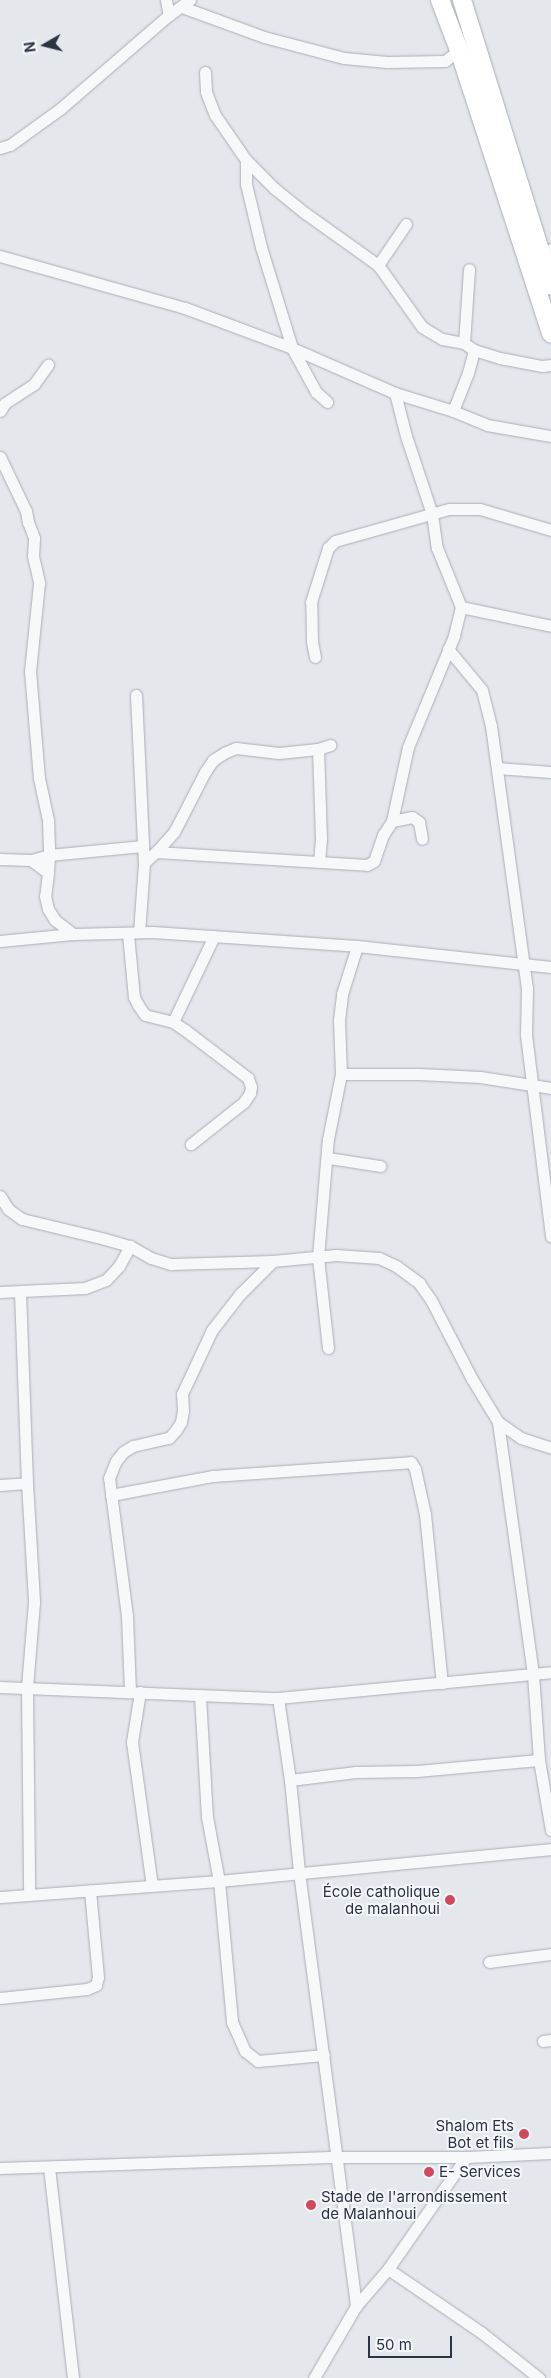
<!DOCTYPE html>
<html>
<head>
<meta charset="utf-8">
<style>
	body { margin:0 }
	#map { position:relative; width:551px; height:2378px; overflow:hidden; background:#e4e7ec; font-family:Inter,sans-serif }
	div>[style] { position:absolute }
	.roads { filter:drop-shadow(0 0 1px #a9aeb7) drop-shadow(0 0 1px #a9aeb7) }
	.minor>* { height:11px; margin:-5.5px; padding:0 5.5px; transform-origin:5.5px; border-radius:5.5px; background:#f7f8fa }
	.primary>* { height:18px; margin:-9px; padding:0 9px; transform-origin:9px; border-radius:9px; background:#fff }
	.dots>* { width:14px; height:14px; translate:-50% -50%; box-sizing:border-box; border:2px solid #f4f6f9; border-radius:50% }
	span { translate:-50% -50%; white-space:nowrap; text-align:center; line-height:1.15; -webkit-text-stroke:4px #f4f6f9; paint-order:stroke }
	.poi-label { font-size:15px; color:#2b3445 }
	.right { translate:-100% -50%; text-align:right }
	.left { translate:0 -50%; text-align:left }
	.north { position:absolute; left:20px; top:20px; width:50px; height:50px; -webkit-text-stroke:4px #f4f6f9; paint-order:stroke; rotate:262deg; font-size:14px; font-weight:700; line-height:20px; text-align:center; color:#2b3445 }
	.north::after { content:''; display:block; margin:auto; width:18px; height:22px; background:#2b3445; clip-path:polygon(50% 0,100% 100%,50% 72%,0 100%) }
	.scale { position:absolute; left:368px; top:2336px; width:84px; height:22px; box-sizing:border-box; border:2px solid #2b3445; border-top:0; padding-left:6px; font-size:15px; line-height:18px; white-space:nowrap; color:#2b3445; -webkit-text-stroke:4px #f4f6f9; paint-order:stroke }
</style>
</head>
<body>
<div id="map">
	<div class="roads">
		<div class="minor">
			<div style="left:166px;top:0;width:15px;rotate:79deg"></div>
			<div style="left:182px;top:7px;width:87px;rotate:20.1deg"></div>
			<div style="left:264px;top:37px;width:83px;rotate:14.7deg"></div>
			<div style="left:344px;top:58px;width:43px;rotate:5.3deg"></div>
			<div style="left:387px;top:62px;width:58px;rotate:-1deg"></div>
			<div style="left:445px;top:61px;width:18px;rotate:-38deg"></div>
			<div style="left:205px;top:72px;width:20px;rotate:87deg"></div>
			<div style="left:206px;top:92px;width:25px;rotate:69deg"></div>
			<div style="left:215px;top:115px;width:55px;rotate:55.4deg"></div>
			<div style="left:246px;top:160px;width:40px;rotate:45deg"></div>
			<div style="left:274px;top:188px;width:40px;rotate:39deg"></div>
			<div style="left:305px;top:213px;width:90px;rotate:35.5deg"></div>
			<div style="left:0;top:148px;width:10px;rotate:-17deg"></div>
			<div style="left:10px;top:145px;width:62px;rotate:-35.8deg"></div>
			<div style="left:60px;top:109px;width:144px;rotate:-40.8deg"></div>
			<div style="left:169px;top:15px;width:26px;rotate:-36deg"></div>
			<div style="left:246px;top:160px;width:24px;rotate:90deg"></div>
			<div style="left:246px;top:184px;width:65px;rotate:76.6deg"></div>
			<div style="left:261px;top:247px;width:106px;rotate:72.9deg"></div>
			<div style="left:292px;top:348px;width:50px;rotate:61.4deg"></div>
			<div style="left:316px;top:392px;width:15px;rotate:42deg"></div>
			<div style="left:406px;top:224px;width:50px;rotate:124.3deg"></div>
			<div style="left:378px;top:265px;width:76px;rotate:54.6deg"></div>
			<div style="left:422px;top:327px;width:23px;rotate:31deg"></div>
			<div style="left:442px;top:339px;width:22px;rotate:10deg"></div>
			<div style="left:464px;top:343px;width:12px;rotate:35deg"></div>
			<div style="left:0;top:256px;width:192px;rotate:15.7deg"></div>
			<div style="left:185px;top:308px;width:114px;rotate:20.5deg"></div>
			<div style="left:292px;top:348px;width:112px;rotate:23.6deg"></div>
			<div style="left:395px;top:393px;width:61px;rotate:17.2deg"></div>
			<div style="left:453px;top:411px;width:37px;rotate:22deg"></div>
			<div style="left:487px;top:425px;width:65px;rotate:9.8deg"></div>
			<div style="left:546px;top:267px;width:19px;rotate:-74deg"></div>
			<div style="left:464px;top:343px;width:74px;rotate:-86.1deg"></div>
			<div style="left:395px;top:393px;width:44px;rotate:75.7deg"></div>
			<div style="left:406px;top:436px;width:82px;rotate:71.6deg"></div>
			<div style="left:432px;top:514px;width:34px;rotate:82deg"></div>
			<div style="left:437px;top:548px;width:64px;rotate:67.9deg"></div>
			<div style="left:461px;top:607px;width:30px;rotate:104deg"></div>
			<div style="left:454px;top:636px;width:120px;rotate:112.5deg"></div>
			<div style="left:408px;top:747px;width:76px;rotate:102.2deg"></div>
			<div style="left:392px;top:821px;width:20px;rotate:-11deg"></div>
			<div style="left:412px;top:817px;width:9px;rotate:36deg"></div>
			<div style="left:419px;top:822px;width:17px;rotate:80deg"></div>
			<div style="left:0;top:411px;width:9px;rotate:-58deg"></div>
			<div style="left:5px;top:403px;width:35px;rotate:-33deg"></div>
			<div style="left:34px;top:384px;width:24px;rotate:-54deg"></div>
			<div style="left:453px;top:411px;width:41px;rotate:-68.5deg"></div>
			<div style="left:468px;top:373px;width:24px;rotate:-75deg"></div>
			<div style="left:474px;top:350px;width:27px;rotate:17deg"></div>
			<div style="left:500px;top:358px;width:43px;rotate:10.8deg"></div>
			<div style="left:542px;top:366px;width:9px;rotate:-6deg"></div>
			<div style="left:0;top:457px;width:60px;rotate:64.3deg"></div>
			<div style="left:26px;top:511px;width:11px;rotate:80deg"></div>
			<div style="left:28px;top:522px;width:17px;rotate:69deg"></div>
			<div style="left:34px;top:538px;width:18px;rotate:93deg"></div>
			<div style="left:33px;top:556px;width:28px;rotate:77deg"></div>
			<div style="left:39px;top:583px;width:88px;rotate:95.8deg"></div>
			<div style="left:30px;top:671px;width:107px;rotate:85.2deg"></div>
			<div style="left:39px;top:778px;width:43px;rotate:77.9deg"></div>
			<div style="left:48px;top:820px;width:35px;rotate:88deg"></div>
			<div style="left:49px;top:855px;width:19px;rotate:164deg"></div>
			<div style="left:461px;top:607px;width:92px;rotate:11.9deg"></div>
			<div style="left:448px;top:649px;width:53px;rotate:50.3deg"></div>
			<div style="left:482px;top:690px;width:37px;rotate:76deg"></div>
			<div style="left:491px;top:726px;width:264px;rotate:82.2deg"></div>
			<div style="left:527px;top:988px;width:47px;rotate:91.2deg"></div>
			<div style="left:526px;top:1035px;width:203px;rotate:82.9deg"></div>
			<div style="left:315px;top:657px;width:16px;rotate:-101deg"></div>
			<div style="left:312px;top:641px;width:39px;rotate:-91deg"></div>
			<div style="left:311px;top:602px;width:57px;rotate:-72.5deg"></div>
			<div style="left:328px;top:548px;width:10px;rotate:-45deg"></div>
			<div style="left:335px;top:541px;width:118px;rotate:-15.7deg"></div>
			<div style="left:449px;top:509px;width:31px"></div>
			<div style="left:480px;top:509px;width:74px;rotate:16.5deg"></div>
			<div style="left:136px;top:695px;width:168px;rotate:87.3deg"></div>
			<div style="left:144px;top:863px;width:69px;rotate:94.1deg"></div>
			<div style="left:497px;top:768px;width:54px;rotate:4.2deg"></div>
			<div style="left:156px;top:852px;width:27px;rotate:-48deg"></div>
			<div style="left:174px;top:832px;width:68px;rotate:-62.7deg"></div>
			<div style="left:205px;top:772px;width:14px;rotate:-56deg"></div>
			<div style="left:213px;top:760px;width:13px;rotate:-32deg"></div>
			<div style="left:224px;top:753px;width:13px;rotate:-23deg"></div>
			<div style="left:236px;top:748px;width:43px;rotate:6.6deg"></div>
			<div style="left:279px;top:753px;width:39px;rotate:-6deg"></div>
			<div style="left:0;top:859px;width:31px;rotate:2deg"></div>
			<div style="left:31px;top:860px;width:21px;rotate:37deg"></div>
			<div style="left:48px;top:873px;width:23px;rotate:97deg"></div>
			<div style="left:45px;top:896px;width:13px;rotate:77deg"></div>
			<div style="left:48px;top:909px;width:13px;rotate:58deg"></div>
			<div style="left:55px;top:920px;width:23px;rotate:38deg"></div>
			<div style="left:319px;top:862px;width:23px;rotate:-85deg"></div>
			<div style="left:321px;top:839px;width:90px;rotate:-91.9deg"></div>
			<div style="left:318px;top:749px;width:13px;rotate:-18deg"></div>
			<div style="left:144px;top:863px;width:16px;rotate:-43deg"></div>
			<div style="left:156px;top:852px;width:211px;rotate:3.5deg"></div>
			<div style="left:367px;top:865px;width:8px;rotate:-30deg"></div>
			<div style="left:374px;top:861px;width:28px;rotate:-71deg"></div>
			<div style="left:383px;top:835px;width:17px;rotate:-57deg"></div>
			<div style="left:48px;top:873px;width:18px;rotate:-87deg"></div>
			<div style="left:49px;top:855px;width:94px;rotate:-5.5deg"></div>
			<div style="left:128px;top:934px;width:63px;rotate:84.6deg"></div>
			<div style="left:134px;top:997px;width:9px;rotate:63deg"></div>
			<div style="left:138px;top:1005px;width:12px;rotate:55deg"></div>
			<div style="left:145px;top:1015px;width:29px;rotate:14deg"></div>
			<div style="left:173px;top:1022px;width:14px;rotate:34deg"></div>
			<div style="left:185px;top:1030px;width:79px;rotate:37.3deg"></div>
			<div style="left:248px;top:1078px;width:9px;rotate:72deg"></div>
			<div style="left:251px;top:1087px;width:6px;rotate:99deg"></div>
			<div style="left:250px;top:1093px;width:11px;rotate:124deg"></div>
			<div style="left:244px;top:1102px;width:68px;rotate:141.6deg"></div>
			<div style="left:0;top:941px;width:73px;rotate:-5.5deg"></div>
			<div style="left:73px;top:934px;width:80px;rotate:-1.4deg"></div>
			<div style="left:153px;top:932px;width:204px;rotate:3.9deg"></div>
			<div style="left:357px;top:946px;width:195px;rotate:6.2deg"></div>
			<div style="left:173px;top:1022px;width:95px;rotate:-64.5deg"></div>
			<div style="left:341px;top:1074px;width:78px"></div>
			<div style="left:419px;top:1074px;width:61px;rotate:2.8deg"></div>
			<div style="left:480px;top:1077px;width:72px;rotate:8.8deg"></div>
			<div style="left:328px;top:1158px;width:53px;rotate:8.7deg"></div>
			<div style="left:0;top:1196px;width:15px;rotate:58deg"></div>
			<div style="left:8px;top:1209px;width:17px;rotate:36deg"></div>
			<div style="left:22px;top:1219px;width:85px;rotate:13.5deg"></div>
			<div style="left:105px;top:1239px;width:26px;rotate:16deg"></div>
			<div style="left:130px;top:1246px;width:24px;rotate:30deg"></div>
			<div style="left:151px;top:1258px;width:21px;rotate:17deg"></div>
			<div style="left:171px;top:1264px;width:102px;rotate:-1.7deg"></div>
			<div style="left:273px;top:1261px;width:63px;rotate:-5.4deg"></div>
			<div style="left:336px;top:1255px;width:43px;rotate:4deg"></div>
			<div style="left:379px;top:1258px;width:19px;rotate:25deg"></div>
			<div style="left:396px;top:1266px;width:29px;rotate:36deg"></div>
			<div style="left:419px;top:1283px;width:21px;rotate:55deg"></div>
			<div style="left:431px;top:1300px;width:89px;rotate:62.6deg"></div>
			<div style="left:472px;top:1379px;width:50px;rotate:58.8deg"></div>
			<div style="left:498px;top:1422px;width:28px;rotate:35deg"></div>
			<div style="left:521px;top:1438px;width:32px;rotate:18deg"></div>
			<div style="left:0;top:1292px;width:85px;rotate:-2.7deg"></div>
			<div style="left:85px;top:1288px;width:22px;rotate:-21deg"></div>
			<div style="left:106px;top:1280px;width:19px;rotate:-47deg"></div>
			<div style="left:119px;top:1266px;width:23px;rotate:-61deg"></div>
			<div style="left:20px;top:1292px;width:191px;rotate:87.9deg"></div>
			<div style="left:27px;top:1483px;width:119px;rotate:86.6deg"></div>
			<div style="left:34px;top:1602px;width:86px;rotate:94.7deg"></div>
			<div style="left:27px;top:1688px;width:207px;rotate:89.4deg"></div>
			<div style="left:328px;top:1348px;width:92px;rotate:-96.3deg"></div>
			<div style="left:318px;top:1257px;width:118px;rotate:-85.2deg"></div>
			<div style="left:328px;top:1139px;width:66px;rotate:-78.7deg"></div>
			<div style="left:341px;top:1074px;width:54px;rotate:-92.1deg"></div>
			<div style="left:339px;top:1020px;width:26px;rotate:-83deg"></div>
			<div style="left:342px;top:994px;width:50px;rotate:-72.6deg"></div>
			<div style="left:498px;top:1422px;width:254px;rotate:82.1deg"></div>
			<div style="left:533px;top:1674px;width:86px;rotate:86deg"></div>
			<div style="left:539px;top:1760px;width:71px;rotate:80.3deg"></div>
			<div style="left:0;top:1485px;width:27px;rotate:-4deg"></div>
			<div style="left:111px;top:1495px;width:104px;rotate:-10.6deg"></div>
			<div style="left:213px;top:1476px;width:198px;rotate:-4deg"></div>
			<div style="left:411px;top:1462px;width:8px;rotate:60deg"></div>
			<div style="left:415px;top:1469px;width:46px;rotate:77.5deg"></div>
			<div style="left:425px;top:1514px;width:170px;rotate:84.3deg"></div>
			<div style="left:0;top:1687px;width:278px;rotate:2.3deg"></div>
			<div style="left:278px;top:1698px;width:274px;rotate:-5.4deg"></div>
			<div style="left:130px;top:1691px;width:75px;rotate:-92.3deg"></div>
			<div style="left:127px;top:1616px;width:139px;rotate:-97.4deg"></div>
			<div style="left:109px;top:1478px;width:18px;rotate:-68deg"></div>
			<div style="left:116px;top:1461px;width:11px;rotate:-52deg"></div>
			<div style="left:123px;top:1452px;width:12px;rotate:-31deg"></div>
			<div style="left:133px;top:1446px;width:37px;rotate:-13deg"></div>
			<div style="left:169px;top:1438px;width:11px;rotate:-49deg"></div>
			<div style="left:176px;top:1430px;width:9px;rotate:-58deg"></div>
			<div style="left:181px;top:1422px;width:11px;rotate:-80deg"></div>
			<div style="left:183px;top:1411px;width:17px;rotate:-93deg"></div>
			<div style="left:182px;top:1394px;width:71px;rotate:-64.9deg"></div>
			<div style="left:212px;top:1330px;width:46px;rotate:-52.1deg"></div>
			<div style="left:240px;top:1294px;width:47px;rotate:-45deg"></div>
			<div style="left:140px;top:1692px;width:51px;rotate:99.1deg"></div>
			<div style="left:132px;top:1742px;width:145px;rotate:82.1deg"></div>
			<div style="left:200px;top:1696px;width:121px;rotate:86.7deg"></div>
			<div style="left:207px;top:1817px;width:65px;rotate:79.4deg"></div>
			<div style="left:219px;top:1881px;width:142px;rotate:84.7deg"></div>
			<div style="left:232px;top:2022px;width:32px;rotate:66deg"></div>
			<div style="left:245px;top:2051px;width:16px;rotate:38deg"></div>
			<div style="left:258px;top:2061px;width:66px;rotate:-5.2deg"></div>
			<div style="left:278px;top:1698px;width:83px;rotate:81.7deg"></div>
			<div style="left:290px;top:1780px;width:92px;rotate:84.4deg"></div>
			<div style="left:299px;top:1872px;width:438px;rotate:82.5deg"></div>
			<div style="left:290px;top:1780px;width:66px;rotate:-6.9deg"></div>
			<div style="left:356px;top:1772px;width:61px;rotate:-0.9deg"></div>
			<div style="left:417px;top:1771px;width:122px;rotate:-5.2deg"></div>
			<div style="left:0;top:1897px;width:220px;rotate:-4.2deg"></div>
			<div style="left:219px;top:1881px;width:334px;rotate:-5.5deg"></div>
			<div style="left:489px;top:1962px;width:63px;rotate:-7.4deg"></div>
			<div style="left:0;top:1998px;width:87px;rotate:-5.9deg"></div>
			<div style="left:87px;top:1989px;width:10px;rotate:-24deg"></div>
			<div style="left:96px;top:1985px;width:8px;rotate:-76deg"></div>
			<div style="left:98px;top:1977px;width:87px;rotate:-95.3deg"></div>
			<div style="left:543px;top:2041px;width:8px;rotate:-7deg"></div>
			<div style="left:49px;top:2167px;width:212px;rotate:83.5deg"></div>
			<div style="left:0;top:2168px;width:338px;rotate:-1.9deg"></div>
			<div style="left:338px;top:2157px;width:128px"></div>
			<div style="left:466px;top:2157px;width:85px;rotate:-2.7deg"></div>
			<div style="left:388px;top:2269px;width:114px;rotate:34.2deg"></div>
			<div style="left:482px;top:2333px;width:73px;rotate:38.3deg"></div>
			<div style="left:314px;top:2378px;width:83px;rotate:-59.7deg"></div>
			<div style="left:356px;top:2306px;width:49px;rotate:-49.1deg"></div>
			<div style="left:388px;top:2269px;width:136px;rotate:-55.1deg"></div>
		</div>
		<div class="primary">
			<div style="left:440px;top:0;width:53px;rotate:69.2deg"></div>
			<div style="left:459px;top:50px;width:298px;rotate:72deg"></div>
			<div style="left:462px;top:0;width:299px;rotate:72.7deg"></div>
		</div>
	</div>
	<div class="dots">
		<div style="left:450px;top:1900px;background:#d1495b"></div>
		<div style="left:524px;top:2134px;background:#d1495b"></div>
		<div style="left:429px;top:2172px;background:#d1495b"></div>
		<div style="left:311px;top:2205px;background:#d1495b"></div>
	</div>
	<div class="poi-label">
		<span class="right" style="left:440px;top:1900px">École catholique<br>de malanhoui</span>
		<span class="right" style="left:514px;top:2134px">Shalom Ets<br>Bot et fils</span>
		<span class="left" style="left:439px;top:2172px">E- Services</span>
		<span class="left" style="left:321px;top:2205px">Stade de l'arrondissement<br>de Malanhoui</span>
	</div>
	<div class="north">N</div>
	<div class="scale">50 m</div>
</div>
</body>
</html>
